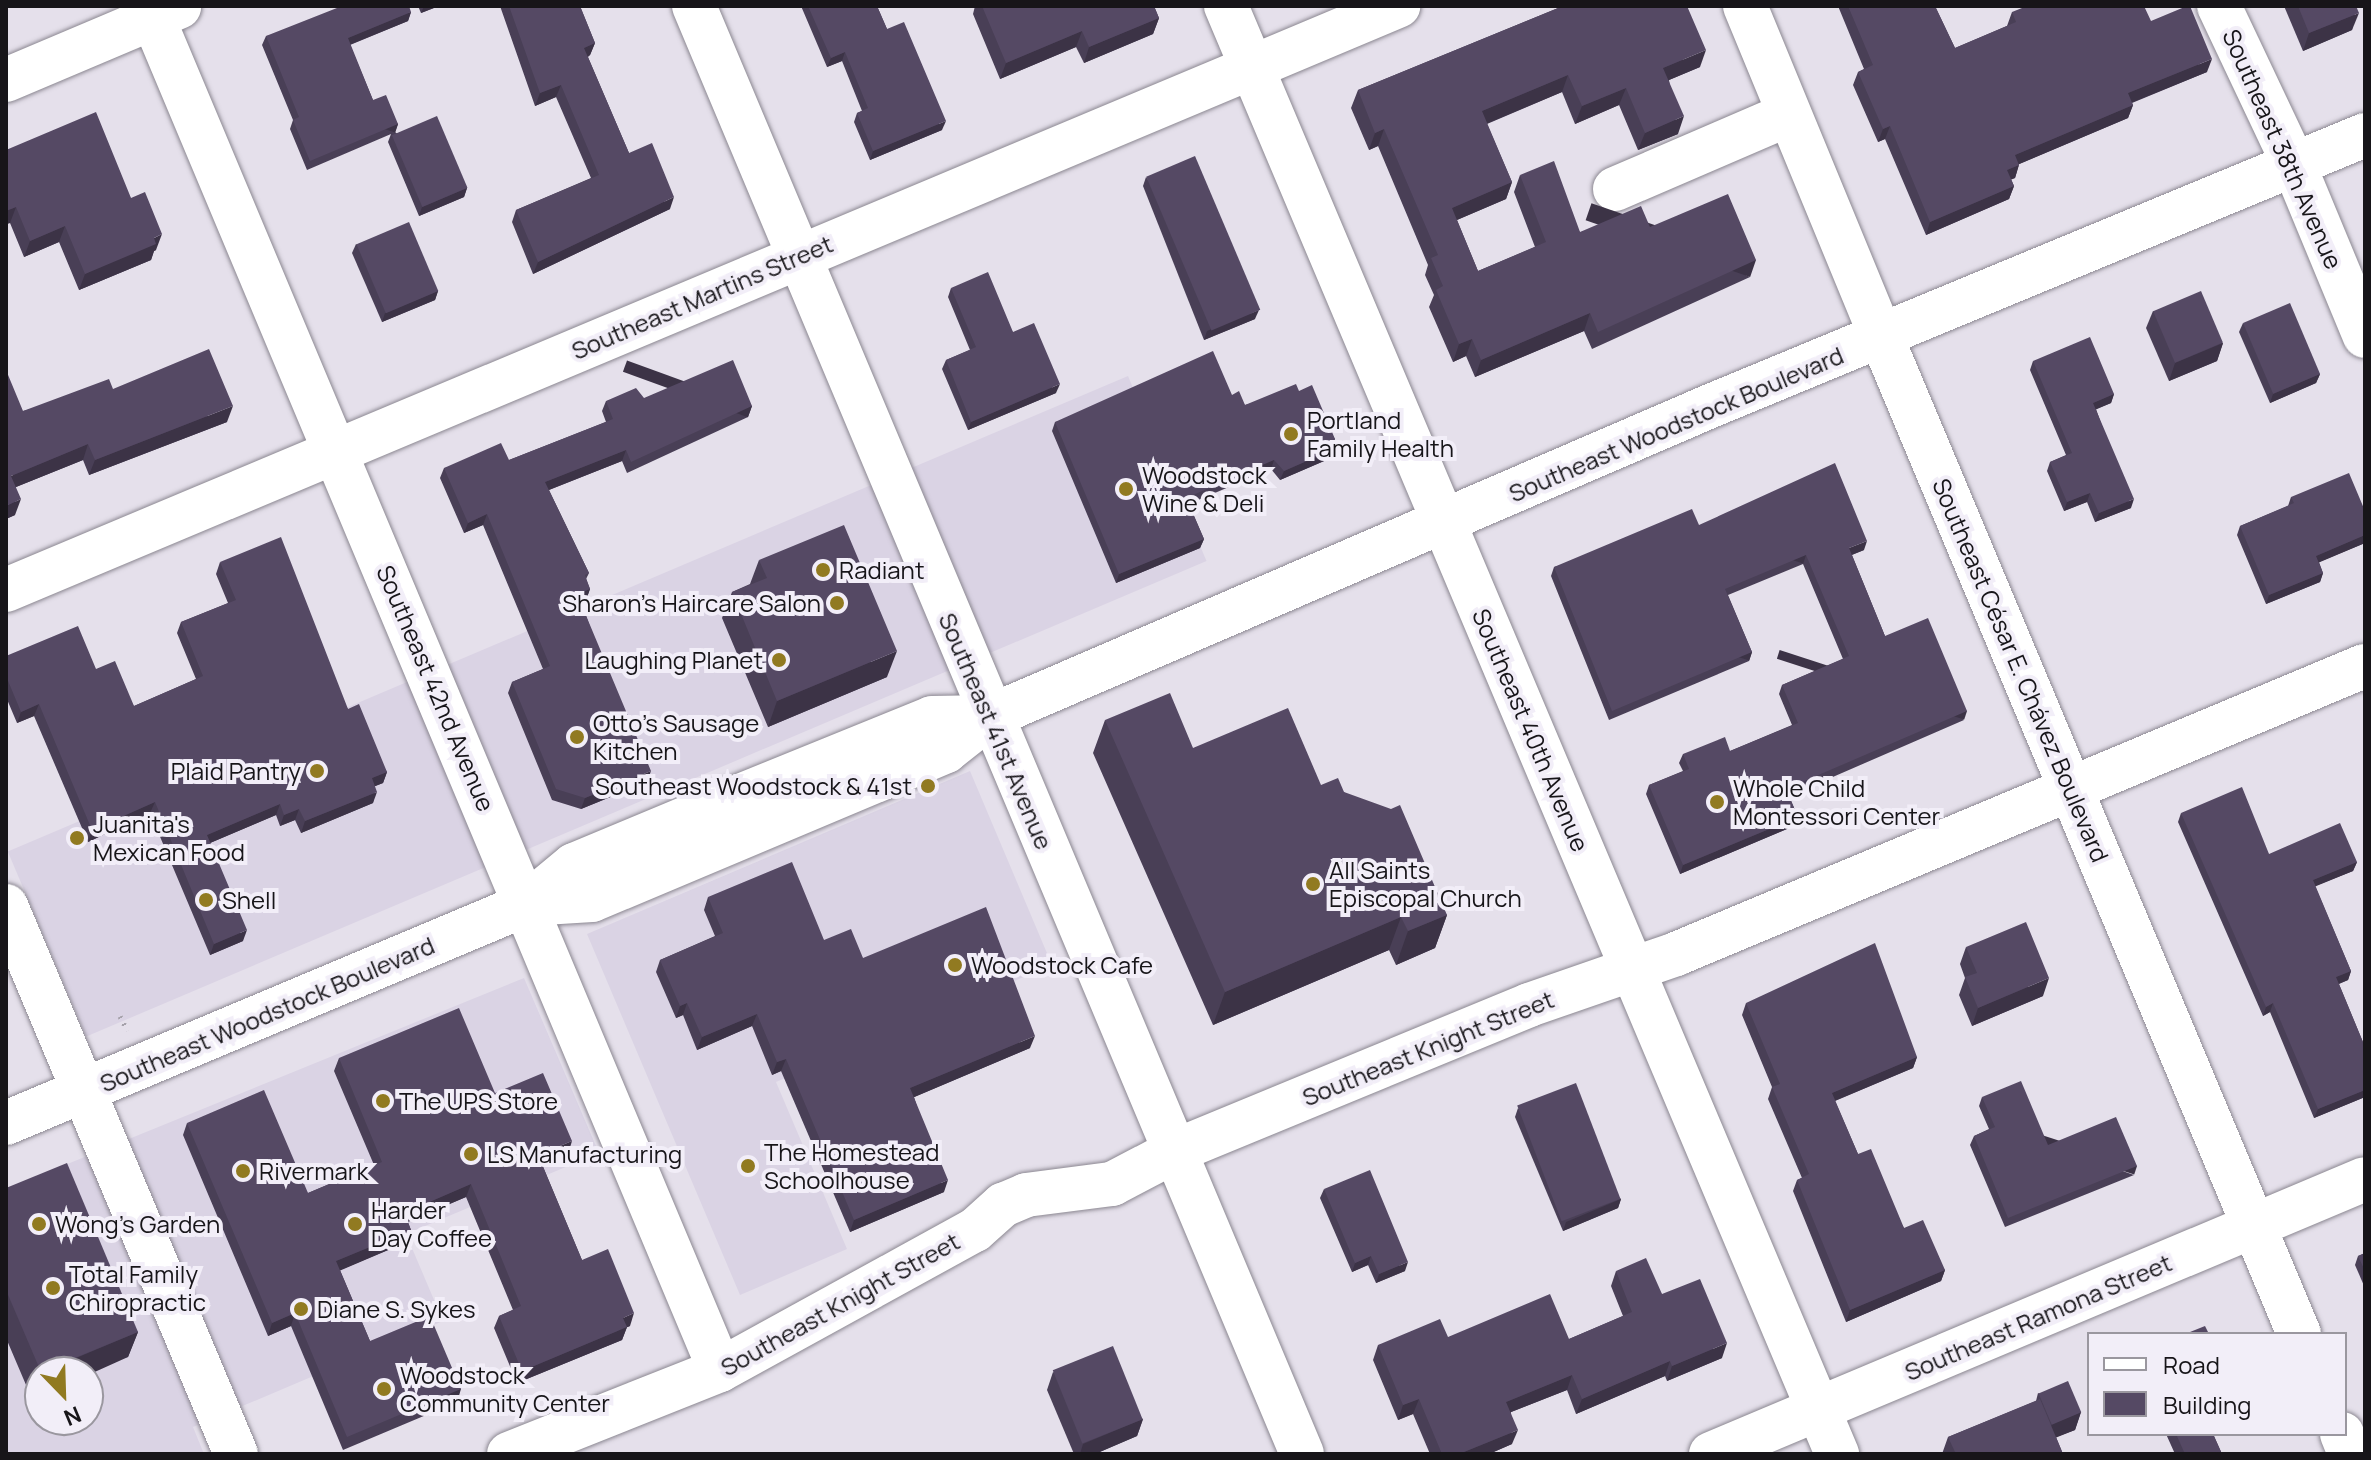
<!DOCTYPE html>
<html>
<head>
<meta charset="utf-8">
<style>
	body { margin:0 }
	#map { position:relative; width:2371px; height:1460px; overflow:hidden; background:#e5e0eb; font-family:Manrope,sans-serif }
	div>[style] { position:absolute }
	.built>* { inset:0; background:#dad3e4; transform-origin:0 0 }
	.path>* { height:5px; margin-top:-2.5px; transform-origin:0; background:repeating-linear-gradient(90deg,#a6a2ab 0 2px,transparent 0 8px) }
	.roads { filter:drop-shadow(0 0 2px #8b8791) drop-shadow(0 0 2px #8b8791) }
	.minor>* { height:44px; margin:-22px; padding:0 22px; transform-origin:22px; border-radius:22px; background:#fff }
	.major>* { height:44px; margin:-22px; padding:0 22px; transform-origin:22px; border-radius:22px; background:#fff }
	.wall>* { inset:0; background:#493f56 }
	.shaded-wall>* { inset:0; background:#3c3346; transform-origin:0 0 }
	.building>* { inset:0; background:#554964; transform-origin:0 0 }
	.dots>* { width:22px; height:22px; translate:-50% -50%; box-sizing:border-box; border:4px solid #f2eef8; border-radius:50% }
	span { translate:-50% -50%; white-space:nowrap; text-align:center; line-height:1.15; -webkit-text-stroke:8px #f2eef8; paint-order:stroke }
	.street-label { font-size:24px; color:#171519 }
	.poi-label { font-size:24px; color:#171519 }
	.left { translate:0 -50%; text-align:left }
	.right { translate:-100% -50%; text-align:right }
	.frame { position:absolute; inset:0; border:8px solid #171519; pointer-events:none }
	.legend { position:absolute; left:2087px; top:1332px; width:260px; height:104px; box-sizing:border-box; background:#f2eef8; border:2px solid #9a979f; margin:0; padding:10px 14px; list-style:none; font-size:24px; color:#171519 }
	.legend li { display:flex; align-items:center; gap:16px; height:40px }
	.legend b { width:40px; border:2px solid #9a979f }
	.north { position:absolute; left:24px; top:1356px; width:80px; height:80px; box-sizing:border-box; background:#f2eef8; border:2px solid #9a979f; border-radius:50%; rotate:157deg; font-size:22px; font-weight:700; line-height:32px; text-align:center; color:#171519 }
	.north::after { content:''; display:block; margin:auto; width:28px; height:36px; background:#917a21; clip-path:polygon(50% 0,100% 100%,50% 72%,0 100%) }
</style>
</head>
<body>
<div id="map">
	<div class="built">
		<div style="left:1128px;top:376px;width:201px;height:1217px;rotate:67deg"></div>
		<div style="clip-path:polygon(970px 771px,1052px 965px,776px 1082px,847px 1249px,740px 1295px,587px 934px)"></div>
		<div style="clip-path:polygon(evenodd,524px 978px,599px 1153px,406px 1234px,443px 1321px,193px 1427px,204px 1454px,6px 1454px,6px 1189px,524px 978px,40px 1372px,88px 1372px,88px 1420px,40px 1420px,40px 1372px)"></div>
	</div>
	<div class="path">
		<div style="left:120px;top:1016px;width:16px;rotate:63deg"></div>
	</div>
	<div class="roads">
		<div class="minor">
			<div style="left:148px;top:6px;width:1479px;rotate:67.25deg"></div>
			<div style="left:694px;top:6px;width:1570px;rotate:67.22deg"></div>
			<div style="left:1226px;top:6px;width:1572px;rotate:67.12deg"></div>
			<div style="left:1745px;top:6px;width:357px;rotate:67.6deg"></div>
			<div style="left:2219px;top:6px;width:176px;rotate:64.7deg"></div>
			<div style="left:2294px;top:165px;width:185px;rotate:67.5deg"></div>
			<div style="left:6px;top:80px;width:188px;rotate:-22.9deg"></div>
			<div style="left:1615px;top:189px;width:189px;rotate:-23.3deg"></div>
			<div style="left:6px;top:590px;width:1510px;rotate:-22.76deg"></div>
			<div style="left:6px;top:906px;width:594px;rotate:67.23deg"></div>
			<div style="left:509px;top:1454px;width:227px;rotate:-21.7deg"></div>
			<div style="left:720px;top:1370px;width:291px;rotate:-28.8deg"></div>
			<div style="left:975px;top:1230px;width:38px;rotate:-42deg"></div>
			<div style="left:1003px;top:1205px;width:25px;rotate:-23deg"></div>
			<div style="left:1026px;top:1195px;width:87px;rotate:-7.3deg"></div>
			<div style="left:1112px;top:1184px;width:71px;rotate:-27.6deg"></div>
			<div style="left:1175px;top:1151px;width:383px;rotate:-22.4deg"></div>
			<div style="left:1529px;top:1005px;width:156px;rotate:-19.1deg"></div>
			<div style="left:1676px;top:954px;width:746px;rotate:-22.71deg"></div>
			<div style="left:1711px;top:1454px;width:709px;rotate:-22.81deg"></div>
		</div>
		<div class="major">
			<div style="left:1881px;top:336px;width:1082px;rotate:67.27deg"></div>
			<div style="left:527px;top:904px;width:65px;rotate:-3.5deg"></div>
			<div style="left:592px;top:900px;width:384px;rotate:-22.8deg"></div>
			<div style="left:946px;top:751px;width:55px;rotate:-38.3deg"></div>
			<div style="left:989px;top:717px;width:783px;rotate:-23.32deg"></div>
			<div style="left:1708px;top:407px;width:711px;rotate:-22.49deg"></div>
			<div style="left:6px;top:1123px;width:565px;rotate:-22.8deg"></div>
			<div style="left:527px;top:904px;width:61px;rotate:-39.7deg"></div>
			<div style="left:574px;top:865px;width:167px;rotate:-22.6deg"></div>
			<div style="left:728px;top:801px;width:220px;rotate:-22.1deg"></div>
			<div style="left:932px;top:718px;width:57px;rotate:-1deg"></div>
			<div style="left:2342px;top:1434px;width:22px;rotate:68deg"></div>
		</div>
	</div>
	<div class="wall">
		<div style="clip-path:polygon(418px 6px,439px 6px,421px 13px)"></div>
		<div style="clip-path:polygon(500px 6px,580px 6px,595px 43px,590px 55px,588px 57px,629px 153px,670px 209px,533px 274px,512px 222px,516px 210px,591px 178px,556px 97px,535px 106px)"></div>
		<div style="clip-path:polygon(801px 6px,877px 6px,887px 29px,942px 130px,870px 160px,854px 122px,857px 113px,862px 111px,842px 61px,827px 67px)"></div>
		<div style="clip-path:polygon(975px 6px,1154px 6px,1159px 18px,1153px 34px,1084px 63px,1076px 47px,1000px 79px,973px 14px)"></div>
		<div style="clip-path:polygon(1563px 6px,1700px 67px,1669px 80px,1678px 134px,1638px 150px,1619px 105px,1575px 124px,1562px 92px,1487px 124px,1512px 182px,1506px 199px,1457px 220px,1478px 271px,1535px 247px,1514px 192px,1520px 175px,1580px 232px,1650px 227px,1750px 277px,1592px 349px,1584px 331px,1475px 377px,1466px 356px,1453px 362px,1429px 307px,1434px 295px,1425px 275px,1428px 265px,1378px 146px,1369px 150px,1351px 108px,1358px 90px)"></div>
		<div style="clip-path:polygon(1838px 6px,1935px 6px,1955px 48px,2007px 26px,2012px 12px,2151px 21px,2207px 72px,2132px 103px,2133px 105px,2128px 118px,2019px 164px,2015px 178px,2011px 179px,2014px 186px,2009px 199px,1926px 235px,1885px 139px,1878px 142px,1853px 85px,1858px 72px,1864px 69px)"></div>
		<div style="clip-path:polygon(2284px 6px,2356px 6px,2352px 30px,2303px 51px)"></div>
		<div style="clip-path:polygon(411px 12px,408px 21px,350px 45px,373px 100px,398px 124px,395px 132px,467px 188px,464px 197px,419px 216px,388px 142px,391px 134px,307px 170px,290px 129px,293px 120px,262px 45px,266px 36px)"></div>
		<div style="clip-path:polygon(6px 150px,131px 198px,156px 250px,154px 251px,151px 260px,79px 290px,59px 242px,24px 257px,10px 223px,6px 224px)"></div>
		<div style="clip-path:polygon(1146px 177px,1255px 319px,1204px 340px,1143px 186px)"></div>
		<div style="clip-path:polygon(356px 244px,438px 291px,435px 300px,382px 322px,352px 253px)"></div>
		<div style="clip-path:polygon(951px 288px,1013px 332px,1056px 393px,968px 430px,942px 369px,946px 360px,970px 350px,948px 297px)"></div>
		<div style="clip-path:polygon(2153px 311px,2223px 343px,2217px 361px,2169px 381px,2146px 328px)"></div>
		<div style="clip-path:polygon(2243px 323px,2320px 374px,2316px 383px,2270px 403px,2239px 332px)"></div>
		<div style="clip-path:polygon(2033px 361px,2114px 394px,2111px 403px,2096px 409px,2131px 508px,2095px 522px,2087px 502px,2064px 511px,2047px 471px,2050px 462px,2066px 455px,2030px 370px)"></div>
		<div style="clip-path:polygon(113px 389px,227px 422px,89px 475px,83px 460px,16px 487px,15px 515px,6px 519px,23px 411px)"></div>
		<div style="clip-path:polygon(1299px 391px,1335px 439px,1333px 446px,1334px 449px,1331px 458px,1280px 480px,1271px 469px,1189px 504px,1204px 539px,1200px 548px,1116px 583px,1052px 431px,1055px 422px,1232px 395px,1245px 405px)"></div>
		<div style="clip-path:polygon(644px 398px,752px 406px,748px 417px,627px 473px,622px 461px,549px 490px,589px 573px,586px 579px,590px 589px,586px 600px,581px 602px,647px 782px,581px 809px,552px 800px,508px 693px,512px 682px,543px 669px,483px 525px,464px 533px,440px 478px,444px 468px,509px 460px,606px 422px,602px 411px,606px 401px)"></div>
		<div style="clip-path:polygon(2291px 497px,2365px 511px,2365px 543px,2319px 562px,2323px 573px,2320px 582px,2266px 604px,2237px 535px,2240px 526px,2288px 506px)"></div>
		<div style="clip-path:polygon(1699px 525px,1864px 550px,1852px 555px,1885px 636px,1964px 720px,1789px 796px,1798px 817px,1794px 826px,1680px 874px,1646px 794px,1649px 785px,1683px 771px,1679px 763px,1683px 754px,1730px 751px,1792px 725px,1779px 694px,1782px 685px,1843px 659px,1803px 564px,1728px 595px,1752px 652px,1749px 661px,1609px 720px,1551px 576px,1554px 567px)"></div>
		<div style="clip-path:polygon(759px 560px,887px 677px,768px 727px,722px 618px,732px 592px,750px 584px)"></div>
		<div style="clip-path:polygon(220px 562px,348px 709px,387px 772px,383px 783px,375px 786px,373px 803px,301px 833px,295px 820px,280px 826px,276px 815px,210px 843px,243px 941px,210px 955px,150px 813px,88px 842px,34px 716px,17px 723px,6px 697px,6px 656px,96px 669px,134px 706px,196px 679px,177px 633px,181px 622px,228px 603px,216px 574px)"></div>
		<div style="clip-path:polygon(1105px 720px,1193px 748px,1344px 792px,1447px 915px,1435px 948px,1396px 965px,1389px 950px,1213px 1025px,1093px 753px)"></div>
		<div style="clip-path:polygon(2181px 813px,2269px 854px,2357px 862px,2353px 871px,2315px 886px,2351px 971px,2348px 980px,2339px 984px,2365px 1047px,2365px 1097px,2314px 1118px,2270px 1012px,2263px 1016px,2178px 822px)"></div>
		<div style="clip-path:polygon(708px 897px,824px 940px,863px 958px,1030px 1048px,914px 1097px,944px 1192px,850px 1232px,781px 1071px,772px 1075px,752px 1026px,697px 1050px,683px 1015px,676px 1018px,656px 972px,660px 960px,715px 936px,704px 910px)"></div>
		<div style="clip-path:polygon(1966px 947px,2043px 996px,1972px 1026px,1959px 995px,1965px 978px,1960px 964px)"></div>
		<div style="clip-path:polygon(1746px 1003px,1917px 1057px,1913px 1068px,1835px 1101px,1858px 1154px,1904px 1228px,1945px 1270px,1941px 1281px,1846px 1322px,1793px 1191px,1797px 1180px,1802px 1178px,1768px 1099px,1772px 1087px,1742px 1015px)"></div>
		<div style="clip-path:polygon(339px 1058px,495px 1093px,568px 1154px,542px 1164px,582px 1260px,630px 1326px,627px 1327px,622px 1340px,517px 1383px,494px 1328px,499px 1316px,513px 1310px,466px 1197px,408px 1222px,411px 1230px,407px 1242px,340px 1270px,370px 1341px,457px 1402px,343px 1450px,291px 1326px,268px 1336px,183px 1135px,187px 1123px,308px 1193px,374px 1165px,334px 1071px)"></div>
		<div style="clip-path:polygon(1982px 1097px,2048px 1145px,2134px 1175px,2005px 1227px,1970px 1145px,1974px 1136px,1989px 1129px,1979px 1106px)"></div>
		<div style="clip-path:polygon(1518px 1108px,1621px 1199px,1618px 1208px,1563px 1231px,1515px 1117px)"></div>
		<div style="clip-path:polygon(6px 1188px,138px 1332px,128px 1357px,40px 1372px,40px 1395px,32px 1399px,6px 1338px)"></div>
		<div style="clip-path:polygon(1324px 1189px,1405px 1271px,1376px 1283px,1368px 1265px,1352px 1272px,1320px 1198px)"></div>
		<div style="clip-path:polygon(2365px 1253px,2365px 1288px,2355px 1265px,2358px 1256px)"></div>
		<div style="clip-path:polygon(1616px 1271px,1662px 1294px,1722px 1358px,1667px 1381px,1665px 1376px,1576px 1414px,1567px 1390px,1511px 1412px,1512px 1444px,1489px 1454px,1430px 1454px,1413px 1414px,1398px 1420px,1373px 1360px,1378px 1345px,1448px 1337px,1569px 1339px,1623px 1316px,1611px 1286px)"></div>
		<div style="clip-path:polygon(1053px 1372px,1143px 1419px,1137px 1436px,1095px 1454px,1074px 1454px,1047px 1390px)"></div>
		<div style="clip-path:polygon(2038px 1393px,2081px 1412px,2075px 1430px,2056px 1437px,2063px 1454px,1942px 1454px,1948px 1437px,2036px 1401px)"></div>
		<div style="clip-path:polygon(2166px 1434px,2218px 1434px,2214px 1436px,2222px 1454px,2175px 1454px)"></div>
	</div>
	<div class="shaded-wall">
		<div style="clip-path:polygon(424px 6px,439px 6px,421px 13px)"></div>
		<div style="clip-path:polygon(411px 12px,408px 21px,344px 47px,348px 38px)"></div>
		<div style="clip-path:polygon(2359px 13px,2352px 30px,2303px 51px,2309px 33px)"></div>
		<div style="clip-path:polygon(1159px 18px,1153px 34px,1084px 63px,1089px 47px)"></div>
		<div style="clip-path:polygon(1082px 31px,1076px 47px,1000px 79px,1006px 63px)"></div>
		<div style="clip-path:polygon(595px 43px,590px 55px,580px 60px,584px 48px)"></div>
		<div style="clip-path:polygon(1706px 50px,1700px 67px,1657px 85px,1663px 68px)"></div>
		<div style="clip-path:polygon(845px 52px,842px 61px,827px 67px,831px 58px)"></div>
		<div style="clip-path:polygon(2212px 59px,2207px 72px,2123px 106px,2128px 93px)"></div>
		<div style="clip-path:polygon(1568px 75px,1562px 92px,1476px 128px,1482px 111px)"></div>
		<div style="clip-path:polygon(561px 85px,556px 97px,535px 106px,540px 93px)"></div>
		<div style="clip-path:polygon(1626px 88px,1619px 105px,1575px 124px,1582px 106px)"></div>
		<div style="clip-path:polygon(2133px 105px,2128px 118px,2010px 168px,2015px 155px)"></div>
		<div style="clip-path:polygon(1684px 116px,1678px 134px,1638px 150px,1645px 133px)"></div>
		<div style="clip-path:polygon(946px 121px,942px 130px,870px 160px,873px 151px)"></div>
		<div style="left:398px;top:124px;width:9px;height:95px;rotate:108deg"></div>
		<div style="clip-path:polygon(1890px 126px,1885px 139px,1878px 142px,1883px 129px)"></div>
		<div style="clip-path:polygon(1384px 129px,1378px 146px,1369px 150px,1375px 133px)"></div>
		<div style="clip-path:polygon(2019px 165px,2015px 178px,2003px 183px,2007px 170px)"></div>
		<div style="clip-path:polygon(1512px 182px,1506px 199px,1445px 225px,1452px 208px)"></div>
		<div style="clip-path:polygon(2014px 186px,2009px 199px,1926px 235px,1930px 222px)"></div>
		<div style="clip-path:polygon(467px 188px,464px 197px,419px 216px,422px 207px)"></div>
		<div style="clip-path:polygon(674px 197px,670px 209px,533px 274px,538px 262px)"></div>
		<div style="clip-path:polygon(16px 207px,10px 223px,6px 224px,6px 211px)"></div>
		<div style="clip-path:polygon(65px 226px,59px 242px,24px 257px,30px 241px)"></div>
		<div style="clip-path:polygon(162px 234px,156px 250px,154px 251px,151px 260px,79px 290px,85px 274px)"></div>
		<div style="left:1756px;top:260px;width:18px;height:174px;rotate:109deg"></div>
		<div style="clip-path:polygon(438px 291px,435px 300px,382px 322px,385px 313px)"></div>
		<div style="clip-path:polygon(1259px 310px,1255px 319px,1204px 340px,1207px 331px)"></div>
		<div style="clip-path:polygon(1590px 313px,1584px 331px,1475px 377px,1481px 360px)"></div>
		<div style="clip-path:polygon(1472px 339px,1466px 356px,1453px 362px,1459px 344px)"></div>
		<div style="clip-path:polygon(2223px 343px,2217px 361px,2169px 381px,2175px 363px)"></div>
		<div style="clip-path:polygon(2320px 374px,2316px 383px,2270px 403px,2273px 394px)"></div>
		<div style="clip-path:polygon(1060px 384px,1056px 393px,968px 430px,971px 422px)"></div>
		<div style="clip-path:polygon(2114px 394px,2111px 403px,2090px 412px,2093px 403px)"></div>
		<div style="clip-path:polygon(233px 406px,227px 422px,89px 475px,95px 460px)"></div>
		<div style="left:752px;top:406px;width:12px;height:133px;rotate:110deg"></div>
		<div style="clip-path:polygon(88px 444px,83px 460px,6px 491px,11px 476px)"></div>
		<div style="clip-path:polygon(1334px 449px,1331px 458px,1280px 480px,1284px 471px)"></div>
		<div style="clip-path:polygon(626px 450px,622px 461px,541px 493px,545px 482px)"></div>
		<div style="left:1274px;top:460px;width:9px;height:96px;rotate:108deg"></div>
		<div style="clip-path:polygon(2090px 493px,2087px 502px,2064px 511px,2067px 502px)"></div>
		<div style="clip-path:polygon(21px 499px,15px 515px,6px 519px,6px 506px)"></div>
		<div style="clip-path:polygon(2134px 499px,2131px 508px,2095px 522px,2099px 513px)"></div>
		<div style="clip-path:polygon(487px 514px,483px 525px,464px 533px,468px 523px)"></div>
		<div style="clip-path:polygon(2365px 535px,2365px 543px,2313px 565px,2316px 556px)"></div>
		<div style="clip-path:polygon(1204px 539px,1200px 548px,1116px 583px,1119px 574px)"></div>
		<div style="clip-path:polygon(1867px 541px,1864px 550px,1846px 557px,1849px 548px)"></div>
		<div style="left:1806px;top:555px;width:9px;height:88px;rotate:108deg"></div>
		<div style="clip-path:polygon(2323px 573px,2320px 582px,2266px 604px,2269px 595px)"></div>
		<div style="clip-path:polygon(590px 589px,586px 600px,573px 605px,577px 594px)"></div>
		<div style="clip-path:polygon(897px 651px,887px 677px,768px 727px,777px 701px)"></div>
		<div style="left:1752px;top:652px;width:9px;height:152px;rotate:108deg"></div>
		<div style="clip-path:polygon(39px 704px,34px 716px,17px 723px,21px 712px)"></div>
		<div style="left:1967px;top:711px;width:9px;height:197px;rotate:108deg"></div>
		<div style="clip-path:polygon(651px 771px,647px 782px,581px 809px,585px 798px)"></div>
		<div style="clip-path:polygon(387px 772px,383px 783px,368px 789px,372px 778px)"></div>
		<div style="clip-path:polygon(377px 792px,373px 803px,301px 833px,305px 821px)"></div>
		<div style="clip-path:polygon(155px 802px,150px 813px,88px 842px,92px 830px)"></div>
		<div style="clip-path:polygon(280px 804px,276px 815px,203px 846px,207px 835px)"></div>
		<div style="clip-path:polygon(299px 809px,295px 820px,280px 826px,284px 815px)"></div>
		<div style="clip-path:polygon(1798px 817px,1794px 826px,1680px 874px,1683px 865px)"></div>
		<div style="clip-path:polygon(2357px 862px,2353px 871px,2309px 889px,2313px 880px)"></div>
		<div style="clip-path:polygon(1447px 915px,1435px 948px,1396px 965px,1408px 931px)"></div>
		<div style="clip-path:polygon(1401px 917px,1389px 950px,1213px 1025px,1225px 992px)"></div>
		<div style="clip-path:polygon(247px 930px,243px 941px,210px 955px,214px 944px)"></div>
		<div style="clip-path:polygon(2351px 971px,2348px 980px,2333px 986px,2336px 977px)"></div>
		<div style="clip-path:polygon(2049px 978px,2043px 996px,1972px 1026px,1978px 1008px)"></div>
		<div style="clip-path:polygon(687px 1003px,683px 1015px,676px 1018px,680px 1006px)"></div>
		<div style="clip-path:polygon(2273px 1003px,2270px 1012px,2263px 1016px,2266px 1007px)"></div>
		<div style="clip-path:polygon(757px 1014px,752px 1026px,697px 1050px,702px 1037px)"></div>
		<div style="clip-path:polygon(1035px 1036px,1030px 1048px,905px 1101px,910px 1088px)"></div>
		<div style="clip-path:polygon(1917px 1057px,1913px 1068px,1827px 1104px,1832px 1093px)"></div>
		<div style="clip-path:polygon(786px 1059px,781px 1071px,772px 1075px,777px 1062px)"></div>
		<div style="clip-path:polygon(2365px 1090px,2365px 1097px,2314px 1118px,2318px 1109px)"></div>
		<div style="clip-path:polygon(572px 1141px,568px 1154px,534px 1168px,538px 1155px)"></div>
		<div style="left:2137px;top:1166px;width:9px;height:139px;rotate:108deg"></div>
		<div style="clip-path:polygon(948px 1180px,944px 1192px,850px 1232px,854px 1220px)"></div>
		<div style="clip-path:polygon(471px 1184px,466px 1197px,399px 1225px,404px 1213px)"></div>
		<div style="clip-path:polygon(1621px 1199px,1618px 1208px,1563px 1231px,1566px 1222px)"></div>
		<div style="clip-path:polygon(411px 1230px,407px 1242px,332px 1274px,336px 1261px)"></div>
		<div style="clip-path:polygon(1371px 1256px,1368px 1265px,1352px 1272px,1355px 1263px)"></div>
		<div style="clip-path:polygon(1408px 1262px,1405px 1271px,1376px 1283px,1379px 1274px)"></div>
		<div style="clip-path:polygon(1945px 1270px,1941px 1281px,1846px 1322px,1850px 1310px)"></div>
		<div style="clip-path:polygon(295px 1313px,291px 1326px,268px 1336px,272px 1323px)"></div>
		<div style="clip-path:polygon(634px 1313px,630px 1326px,618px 1331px,623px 1318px)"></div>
		<div style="clip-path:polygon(627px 1327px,622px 1340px,517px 1383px,522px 1371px)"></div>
		<div style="clip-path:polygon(138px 1332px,128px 1357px,88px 1375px,88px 1372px,43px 1372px)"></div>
		<div style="clip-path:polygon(1727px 1343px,1722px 1358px,1667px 1381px,1672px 1366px)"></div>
		<div style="clip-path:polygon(1670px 1361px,1665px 1376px,1576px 1414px,1582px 1399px)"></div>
		<div style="clip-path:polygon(40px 1375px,40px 1395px,32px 1399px)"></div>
		<div style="clip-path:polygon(1572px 1375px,1567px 1390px,1501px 1416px,1506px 1402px)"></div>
		<div style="left:461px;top:1389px;width:14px;height:124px;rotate:107deg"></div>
		<div style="clip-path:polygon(1419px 1399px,1413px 1414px,1398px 1420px,1403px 1405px)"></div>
		<div style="clip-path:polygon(2081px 1412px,2075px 1430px,2045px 1442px,2052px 1424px)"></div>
		<div style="clip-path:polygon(1143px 1419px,1137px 1436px,1095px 1454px,1080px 1454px,1083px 1444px)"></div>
		<div style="clip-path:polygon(1518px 1430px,1512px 1444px,1489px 1454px,1459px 1454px)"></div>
	</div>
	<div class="building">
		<div style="clip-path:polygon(342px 6px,409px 6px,411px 12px,348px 38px,373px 100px,386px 95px,398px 124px,310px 161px,293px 120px,299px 117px,266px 36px)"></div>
		<div style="clip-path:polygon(509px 6px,580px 6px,595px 43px,584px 48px,629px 153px,652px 143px,674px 197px,538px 262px,516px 210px,599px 175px,561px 85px,540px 93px)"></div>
		<div style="clip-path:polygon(808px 6px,877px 6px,887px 29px,904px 22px,946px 121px,873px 151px,857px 113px,868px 108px,845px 52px,831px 58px)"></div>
		<div style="clip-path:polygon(982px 6px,1154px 6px,1159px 18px,1089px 47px,1082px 31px,1006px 63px)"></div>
		<div style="clip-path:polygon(1563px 6px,1687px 6px,1706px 50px,1663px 68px,1684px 116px,1645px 133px,1626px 88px,1582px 106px,1568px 75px,1482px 111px,1512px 182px,1452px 208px,1478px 271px,1546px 242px,1520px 175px,1554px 161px,1580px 232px,1641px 206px,1650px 227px,1728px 194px,1756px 260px,1598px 332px,1590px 313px,1481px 360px,1472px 339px,1459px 344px,1436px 290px,1443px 286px,1431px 258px,1438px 255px,1384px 129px,1375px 133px,1358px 90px)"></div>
		<div style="clip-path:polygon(1848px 6px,1935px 6px,1955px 48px,2016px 22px,2012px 12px,2027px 6px,2144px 6px,2151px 21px,2187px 6px,2190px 6px,2212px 59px,2128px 93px,2133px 105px,2015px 155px,2019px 165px,2007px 170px,2014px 186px,1930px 222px,1890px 126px,1883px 129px,1858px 72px,1873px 65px)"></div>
		<div style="clip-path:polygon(2298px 6px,2356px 6px,2359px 13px,2309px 33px)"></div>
		<div style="clip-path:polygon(96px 112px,131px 198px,145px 192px,162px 234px,154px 238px,156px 244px,85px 274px,65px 226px,30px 241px,16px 207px,6px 211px,6px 176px,8px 175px,6px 171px,6px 150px)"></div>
		<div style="left:437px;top:116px;width:78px;height:49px;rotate:67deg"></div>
		<div style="left:1195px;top:156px;width:167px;height:53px;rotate:67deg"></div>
		<div style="left:409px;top:222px;width:75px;height:57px;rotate:67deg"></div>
		<div style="clip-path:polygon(988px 272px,1013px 332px,1034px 323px,1060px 384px,971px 422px,946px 360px,976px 347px,951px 288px)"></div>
		<div style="left:2201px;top:291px;width:56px;height:52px;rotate:67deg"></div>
		<div style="left:2290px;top:303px;width:77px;height:51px;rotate:67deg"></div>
		<div style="clip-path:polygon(2090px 337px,2114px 394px,2093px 403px,2134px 499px,2099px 513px,2090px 493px,2067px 502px,2050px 462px,2072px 453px,2033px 361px)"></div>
		<div style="clip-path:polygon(209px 349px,233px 406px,95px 460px,88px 444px,11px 476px,21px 499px,6px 506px,6px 370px,23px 411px,109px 379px,113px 389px)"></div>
		<div style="clip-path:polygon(1213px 351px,1232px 395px,1239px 391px,1245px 405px,1296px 384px,1299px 391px,1312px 385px,1335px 439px,1331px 441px,1334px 449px,1284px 471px,1274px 460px,1186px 498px,1204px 539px,1119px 574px,1055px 422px)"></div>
		<div style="clip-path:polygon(733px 360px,752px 406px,631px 462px,626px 450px,545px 482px,589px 573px,585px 575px,590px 589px,577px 594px,651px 771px,585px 798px,556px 789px,512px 682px,550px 666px,487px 514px,468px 523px,444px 468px,501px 443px,509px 460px,613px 419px,606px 401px,636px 388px,644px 398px)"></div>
		<div style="clip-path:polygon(1835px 463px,1867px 541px,1849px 548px,1885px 636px,1928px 618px,1967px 711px,1786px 789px,1798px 817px,1683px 865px,1649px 785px,1689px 769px,1683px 754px,1725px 737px,1730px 751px,1798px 723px,1782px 685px,1849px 656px,1806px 555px,1725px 589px,1752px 652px,1612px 711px,1554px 567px,1692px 509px,1699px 525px)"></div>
		<div style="clip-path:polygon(2349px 473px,2365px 511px,2365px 535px,2316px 556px,2323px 573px,2269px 595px,2240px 526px,2294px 503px,2291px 497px)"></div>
		<div style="clip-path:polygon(844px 525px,897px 651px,777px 701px,732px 592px,767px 578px,759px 560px)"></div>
		<div style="clip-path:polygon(281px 537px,348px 709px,359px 704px,387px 772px,372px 778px,377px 792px,305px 821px,299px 809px,284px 815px,280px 804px,207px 835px,247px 930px,214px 944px,155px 802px,92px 830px,39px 704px,21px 712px,6px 676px,6px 656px,78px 626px,96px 669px,115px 661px,134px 706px,203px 676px,181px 622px,236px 600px,220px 562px)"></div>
		<div style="clip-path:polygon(1170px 693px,1193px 748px,1288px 708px,1321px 785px,1338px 778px,1344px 792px,1391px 809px,1400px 805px,1447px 915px,1408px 931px,1401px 917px,1225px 992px,1105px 720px)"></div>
		<div style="clip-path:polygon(2242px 787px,2269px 854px,2340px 823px,2357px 862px,2313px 880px,2351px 971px,2336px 977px,2365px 1047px,2365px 1090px,2318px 1109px,2273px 1003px,2266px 1007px,2181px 813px)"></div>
		<div style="clip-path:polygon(792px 862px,824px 940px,851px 929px,863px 958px,986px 907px,1035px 1036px,910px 1088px,948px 1180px,854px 1220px,786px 1059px,777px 1062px,757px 1014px,702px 1037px,687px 1003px,680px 1006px,660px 960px,723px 933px,708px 897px)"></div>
		<div style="clip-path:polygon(2026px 922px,2049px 978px,1978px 1008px,1965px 977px,1977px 973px,1966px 947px)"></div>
		<div style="clip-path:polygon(1875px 943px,1917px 1057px,1832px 1093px,1858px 1154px,1871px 1149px,1904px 1228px,1923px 1220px,1945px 1270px,1850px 1310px,1797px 1180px,1809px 1174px,1772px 1087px,1780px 1084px,1746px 1003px)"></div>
		<div style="clip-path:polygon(459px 1008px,495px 1093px,543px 1073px,572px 1141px,538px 1155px,582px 1260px,608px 1249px,634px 1313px,623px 1318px,627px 1327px,522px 1371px,499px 1316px,521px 1306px,471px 1184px,404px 1213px,411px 1230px,336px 1261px,370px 1341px,430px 1316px,461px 1389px,347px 1437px,295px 1313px,272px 1323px,187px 1123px,264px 1090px,308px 1193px,382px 1162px,339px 1058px)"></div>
		<div style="clip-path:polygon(2021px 1081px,2048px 1145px,2116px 1117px,2137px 1166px,2008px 1218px,1974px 1136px,1995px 1127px,1982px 1097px)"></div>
		<div style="left:1576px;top:1083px;width:124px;height:63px;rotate:69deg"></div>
		<div style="clip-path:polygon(67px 1163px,138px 1332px,41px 1372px,6px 1290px,6px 1188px)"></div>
		<div style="clip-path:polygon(1370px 1170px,1408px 1262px,1379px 1274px,1371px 1256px,1355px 1263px,1324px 1189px)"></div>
		<div style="clip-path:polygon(2365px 1253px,2365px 1271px,2358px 1256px)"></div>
		<div style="clip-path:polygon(1646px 1258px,1662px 1294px,1700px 1279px,1727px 1343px,1672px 1366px,1670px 1361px,1582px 1399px,1572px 1375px,1506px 1402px,1518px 1430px,1459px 1454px,1442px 1454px,1419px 1399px,1403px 1405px,1378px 1345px,1440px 1319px,1448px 1337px,1550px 1294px,1569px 1339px,1632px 1312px,1616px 1271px)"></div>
		<div style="clip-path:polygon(2205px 1326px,2209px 1334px,2185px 1334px)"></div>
		<div style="left:1113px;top:1346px;width:79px;height:65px;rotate:68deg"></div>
		<div style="left:2068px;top:1381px;width:34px;height:32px;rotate:67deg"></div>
		<div style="clip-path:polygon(2040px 1399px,2063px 1454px,1956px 1454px,1948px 1437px)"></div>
		<div style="clip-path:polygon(2176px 1434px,2213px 1434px,2222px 1454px,2185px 1454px)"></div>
	</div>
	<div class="dots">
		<div style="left:1291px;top:434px;background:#917a21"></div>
		<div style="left:1126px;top:489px;background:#917a21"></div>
		<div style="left:823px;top:570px;background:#917a21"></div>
		<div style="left:837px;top:603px;background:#917a21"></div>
		<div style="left:779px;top:660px;background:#917a21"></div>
		<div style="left:577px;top:737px;background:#917a21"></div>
		<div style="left:317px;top:771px;background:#917a21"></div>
		<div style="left:928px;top:786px;background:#917a21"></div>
		<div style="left:1717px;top:802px;background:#917a21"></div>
		<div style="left:77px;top:838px;background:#917a21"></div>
		<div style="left:1313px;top:884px;background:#917a21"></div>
		<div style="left:206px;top:900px;background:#917a21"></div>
		<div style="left:955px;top:965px;background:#917a21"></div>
		<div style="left:383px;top:1101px;background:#917a21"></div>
		<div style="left:471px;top:1154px;background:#917a21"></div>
		<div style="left:748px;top:1166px;background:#917a21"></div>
		<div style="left:243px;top:1171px;background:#917a21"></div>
		<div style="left:39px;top:1224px;background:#917a21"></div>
		<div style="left:355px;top:1224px;background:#917a21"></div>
		<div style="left:53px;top:1288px;background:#917a21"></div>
		<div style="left:301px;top:1309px;background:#917a21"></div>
		<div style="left:384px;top:1389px;background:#917a21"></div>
	</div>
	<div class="street-label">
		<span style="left:2283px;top:149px;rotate:66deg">Southeast 38th Avenue</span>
		<span style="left:702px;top:297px;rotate:-23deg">Southeast Martins Street</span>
		<span style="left:1676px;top:424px;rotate:-23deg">Southeast Woodstock Boulevard</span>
		<span style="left:2021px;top:670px;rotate:67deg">Southeast César E. Chávez Boulevard</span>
		<span style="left:436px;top:688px;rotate:67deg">Southeast 42nd Avenue</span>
		<span style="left:1531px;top:730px;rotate:67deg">Southeast 40th Avenue</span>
		<span style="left:996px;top:731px;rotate:67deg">Southeast 41st Avenue</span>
		<span style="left:267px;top:1014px;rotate:-23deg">Southeast Woodstock Boulevard</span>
		<span style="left:1428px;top:1048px;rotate:-22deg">Southeast Knight Street</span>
		<span style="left:840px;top:1304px;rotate:-29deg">Southeast Knight Street</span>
		<span style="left:2038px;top:1317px;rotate:-23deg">Southeast Ramona Street</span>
	</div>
	<div class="poi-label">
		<span class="left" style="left:1307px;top:434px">Portland<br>Family Health</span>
		<span class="left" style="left:1142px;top:489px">Woodstock<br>Wine &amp; Deli</span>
		<span class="left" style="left:839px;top:570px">Radiant</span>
		<span class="right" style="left:821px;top:603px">Sharon's Haircare Salon</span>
		<span class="right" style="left:763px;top:660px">Laughing Planet</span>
		<span class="left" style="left:593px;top:737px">Otto's Sausage<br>Kitchen</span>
		<span class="right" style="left:301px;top:771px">Plaid Pantry</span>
		<span class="right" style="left:912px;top:786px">Southeast Woodstock &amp; 41st</span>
		<span class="left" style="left:1733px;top:802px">Whole Child<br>Montessori Center</span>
		<span class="left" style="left:93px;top:838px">Juanita's<br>Mexican Food</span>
		<span class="left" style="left:1329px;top:884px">All Saints<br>Episcopal Church</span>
		<span class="left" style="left:222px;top:900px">Shell</span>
		<span class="left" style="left:971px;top:965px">Woodstock Cafe</span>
		<span class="left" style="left:399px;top:1101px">The UPS Store</span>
		<span class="left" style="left:764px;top:1166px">The Homestead<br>Schoolhouse</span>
		<span class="left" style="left:487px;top:1154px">LS Manufacturing</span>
		<span class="left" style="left:259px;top:1171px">Rivermark</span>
		<span class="left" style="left:371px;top:1224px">Harder<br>Day Coffee</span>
		<span class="left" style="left:55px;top:1224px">Wong's Garden</span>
		<span class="left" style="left:69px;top:1288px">Total Family<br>Chiropractic</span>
		<span class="left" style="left:317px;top:1309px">Diane S. Sykes</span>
		<span class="left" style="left:400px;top:1389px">Woodstock<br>Community Center</span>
	</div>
	<div class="frame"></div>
	<ul class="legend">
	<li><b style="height:10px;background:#fff"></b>Road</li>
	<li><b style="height:22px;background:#554964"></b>Building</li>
	</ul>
	<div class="north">N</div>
</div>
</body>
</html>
